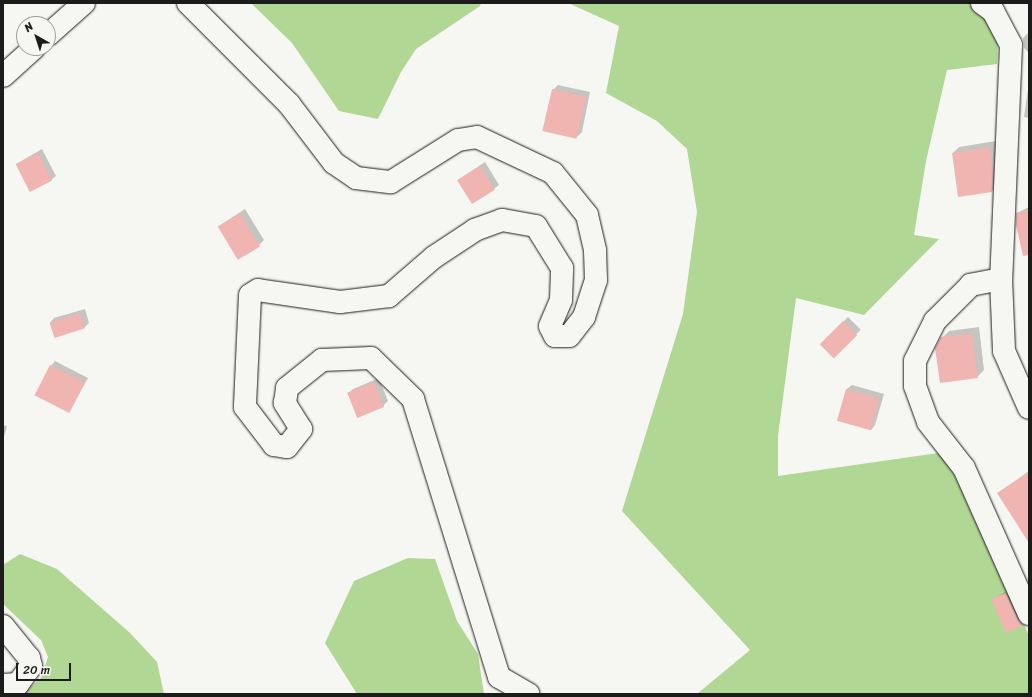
<!DOCTYPE html>
<html>
<head>
<meta charset="utf-8">
<style>
	body { margin:0 }
	#map { position:relative; width:1032px; height:697px; overflow:hidden; background:#f6f6f2; font-family:Sriracha,sans-serif }
	div>[style] { position:absolute }
	.green>* { inset:0; background:#b0d793 }
	.shadow>* { inset:0; background:#0003; transform-origin:0 0 }
	.building>* { inset:0; background:#f0b4b1; transform-origin:0 0 }
	.roads { filter:drop-shadow(0 0 1px #1c1c1c) drop-shadow(0 0 1px #1c1c1c) }
	.minor>* { height:22px; margin:-11px; padding:0 11px; transform-origin:11px; border-radius:11px; background:#f6f6f2 }
	span { translate:-50% -50%; white-space:nowrap; text-align:center; line-height:1.15; -webkit-text-stroke:3px #f6f6f2; paint-order:stroke }
	.frame { position:absolute; inset:0; border:4px solid #1c1c1c; pointer-events:none }
	.north { position:absolute; left:16px; top:16px; width:40px; height:40px; box-sizing:border-box; background:#f6f6f2; border:1px solid #9f9f9c; border-radius:50%; rotate:321deg; font-size:11px; font-weight:700; line-height:16px; text-align:center; color:#1c1c1c }
	.north::after { content:''; display:block; margin:auto; width:14px; height:18px; background:#1c1c1c; clip-path:polygon(50% 0,100% 100%,50% 72%,0 100%) }
	.scale { position:absolute; left:16px; top:663px; width:55px; height:18px; box-sizing:border-box; border:2px solid #1c1c1c; border-top:0; padding-left:5px; font-size:12px; line-height:14px; white-space:nowrap; color:#1c1c1c; -webkit-text-stroke:3px #f6f6f2; paint-order:stroke }
</style>
</head>
<body>
<div id="map">
	<div class="green">
		<div style="clip-path:polygon(251px 3px,481px 3px,480px 6px,416px 49px,401px 72px,378px 119px,339px 111px,292px 43px)"></div>
		<div style="clip-path:polygon(568px 3px,968px 3px,983px 14px,998px 41px,997px 64px,947px 70px,926px 161px,914px 235px,939px 239px,864px 315px,796px 298px,778px 436px,778px 476px,938px 453px,959px 470px,1029px 636px,1029px 693px,697px 694px,750px 650px,622px 511px,683px 314px,697px 212px,687px 149px,657px 121px,606px 93px,619px 26px)"></div>
		<div style="clip-path:polygon(20px 554px,57px 569px,130px 633px,157px 662px,164px 694px,21px 694px,41px 678px,48px 657px,41px 640px,3px 604px,3px 565px)"></div>
		<div style="clip-path:polygon(408px 558px,435px 559px,457px 621px,478px 654px,484px 694px,357px 694px,325px 643px,354px 581px)"></div>
	</div>
	<div class="shadow">
		<div style="clip-path:polygon(1029px 32px,1029px 53px,1024px 48px,1023px 38px)"></div>
		<div style="clip-path:polygon(1029px 82px,1029px 118px,1024px 117px)"></div>
		<div style="clip-path:polygon(558px 85px,590px 92px,582px 132px,577px 137px,553px 90px)"></div>
		<div style="clip-path:polygon(996px 141px,999px 185px,992px 191px,953px 153px,959px 147px)"></div>
		<div style="clip-path:polygon(42px 149px,56px 176px,51px 180px,16px 164px)"></div>
		<div style="clip-path:polygon(485px 162px,499px 185px,494px 189px,458px 180px)"></div>
		<div style="clip-path:polygon(1029px 207px,1029px 242px,1017px 213px)"></div>
		<div style="clip-path:polygon(245px 209px,264px 240px,259px 245px,219px 226px)"></div>
		<div style="clip-path:polygon(85px 309px,89px 323px,85px 327px,50px 323px,54px 318px)"></div>
		<div style="left:848px;top:317px;width:18px;height:39px;rotate:45deg"></div>
		<div style="clip-path:polygon(979px 327px,984px 370px,977px 377px,942px 338px,949px 331px)"></div>
		<div style="clip-path:polygon(55px 361px,88px 378px,69px 412px,51px 366px)"></div>
		<div style="clip-path:polygon(379px 378px,388px 401px,383px 406px,349px 393px,353px 389px)"></div>
		<div style="clip-path:polygon(852px 385px,884px 394px,875px 425px,871px 430px,838px 420px,847px 389px)"></div>
		<div style="clip-path:polygon(3px 425px,7px 426px,3px 441px)"></div>
		<div style="clip-path:polygon(1029px 471px,1029px 528px,998px 493px)"></div>
		<div style="clip-path:polygon(1010px 589px,1027px 620px,1023px 624px,992px 600px)"></div>
	</div>
	<div class="building">
		<div style="left:552px;top:89px;width:35px;height:43px;rotate:13deg"></div>
		<div style="clip-path:polygon(990px 147px,993px 171px,992px 192px,958px 197px,952px 153px)"></div>
		<div style="left:38px;top:153px;width:31px;height:25px;rotate:63deg"></div>
		<div style="left:480px;top:166px;width:28px;height:27px;rotate:58deg"></div>
		<div style="clip-path:polygon(1029px 210px,1029px 255px,1023px 256px,1016px 225px,1016px 213px)"></div>
		<div style="left:240px;top:213px;width:39px;height:26px;rotate:59deg"></div>
		<div style="left:80px;top:313px;width:16px;height:32px;rotate:72deg"></div>
		<div style="left:843px;top:321px;width:20px;height:33px;rotate:45deg"></div>
		<div style="clip-path:polygon(972px 333px,978px 378px,940px 383px,935px 348px,941px 337px)"></div>
		<div style="left:50px;top:365px;width:39px;height:34px;rotate:27deg"></div>
		<div style="left:374px;top:382px;width:27px;height:29px;rotate:68deg"></div>
		<div style="left:846px;top:389px;width:35px;height:33px;rotate:16deg"></div>
		<div style="clip-path:polygon(1029px 472px,1029px 543px,997px 493px)"></div>
		<div style="clip-path:polygon(1006px 593px,1018px 619px,1024px 625px,1006px 633px,991px 599px)"></div>
	</div>
	<div class="roads">
		<div class="minor">
			<div style="left:188px;top:3px;width:143px;rotate:45deg"></div>
			<div style="left:289px;top:104px;width:74px;rotate:52.7deg"></div>
			<div style="left:334px;top:163px;width:27px;rotate:34deg"></div>
			<div style="left:356px;top:178px;width:35px;rotate:7deg"></div>
			<div style="left:391px;top:182px;width:79px;rotate:-32.1deg"></div>
			<div style="left:458px;top:140px;width:19px;rotate:-9deg"></div>
			<div style="left:477px;top:137px;width:84px;rotate:25.3deg"></div>
			<div style="left:553px;top:173px;width:54px;rotate:51deg"></div>
			<div style="left:587px;top:215px;width:37px;rotate:77deg"></div>
			<div style="left:595px;top:251px;width:29px;rotate:88deg"></div>
			<div style="left:596px;top:280px;width:39px;rotate:108deg"></div>
			<div style="left:584px;top:317px;width:24px;rotate:128deg"></div>
			<div style="left:569px;top:336px;width:14px;rotate:180deg"></div>
			<div style="left:555px;top:336px;width:11px;rotate:-117deg"></div>
			<div style="left:550px;top:326px;width:28px;rotate:-67deg"></div>
			<div style="left:561px;top:300px;width:32px;rotate:-88deg"></div>
			<div style="left:562px;top:268px;width:49px;rotate:-121.8deg"></div>
			<div style="left:536px;top:226px;width:35px;rotate:-170deg"></div>
			<div style="left:502px;top:220px;width:29px;rotate:160deg"></div>
			<div style="left:475px;top:230px;width:49px;rotate:146.6deg"></div>
			<div style="left:434px;top:257px;width:60px;rotate:139.1deg"></div>
			<div style="left:389px;top:296px;width:49px;rotate:173deg"></div>
			<div style="left:340px;top:302px;width:83px;rotate:-171.7deg"></div>
			<div style="left:258px;top:290px;width:9px;rotate:148deg"></div>
			<div style="left:250px;top:295px;width:112px;rotate:92.6deg"></div>
			<div style="left:245px;top:407px;width:48px;rotate:52.7deg"></div>
			<div style="left:274px;top:445px;width:13px;rotate:9deg"></div>
			<div style="left:287px;top:447px;width:23px;rotate:-52deg"></div>
			<div style="left:301px;top:429px;width:31px;rotate:-122deg"></div>
			<div style="left:285px;top:403px;width:15px;rotate:-82deg"></div>
			<div style="left:287px;top:388px;width:45px;rotate:-38.7deg"></div>
			<div style="left:322px;top:360px;width:49px;rotate:-2.3deg"></div>
			<div style="left:371px;top:358px;width:59px;rotate:44.3deg"></div>
			<div style="left:413px;top:399px;width:291px;rotate:72.8deg"></div>
			<div style="left:499px;top:677px;width:34px;rotate:30deg"></div>
			<div style="left:982px;top:3px;width:14px;rotate:36deg"></div>
			<div style="left:993px;top:11px;width:38px;rotate:62deg"></div>
			<div style="left:1011px;top:45px;width:234px;rotate:92.4deg"></div>
			<div style="left:1001px;top:279px;width:72px;rotate:87.6deg"></div>
			<div style="left:1004px;top:351px;width:62px;rotate:66.3deg"></div>
			<div style="left:48px;top:35px;width:48px;rotate:-41.6deg"></div>
			<div style="left:3px;top:76px;width:42px;rotate:-42.1deg"></div>
			<div style="left:1001px;top:279px;width:31px;rotate:169deg"></div>
			<div style="left:971px;top:285px;width:51px;rotate:135deg"></div>
			<div style="left:935px;top:321px;width:45px;rotate:116.6deg"></div>
			<div style="left:915px;top:361px;width:25px;rotate:90deg"></div>
			<div style="left:915px;top:386px;width:38px;rotate:70deg"></div>
			<div style="left:928px;top:422px;width:58px;rotate:52deg"></div>
			<div style="left:964px;top:468px;width:160px;rotate:66deg"></div>
			<div style="left:3px;top:626px;width:41px;rotate:50.9deg"></div>
			<div style="left:29px;top:658px;width:8px;rotate:76deg"></div>
			<div style="left:31px;top:666px;width:22px;rotate:126deg"></div>
			<div style="left:18px;top:684px;width:15px;rotate:176deg"></div>
		</div>
	</div>
	<div class="frame"></div>
	<div class="north">N</div>
	<div class="scale">20 m</div>
</div>
</body>
</html>
